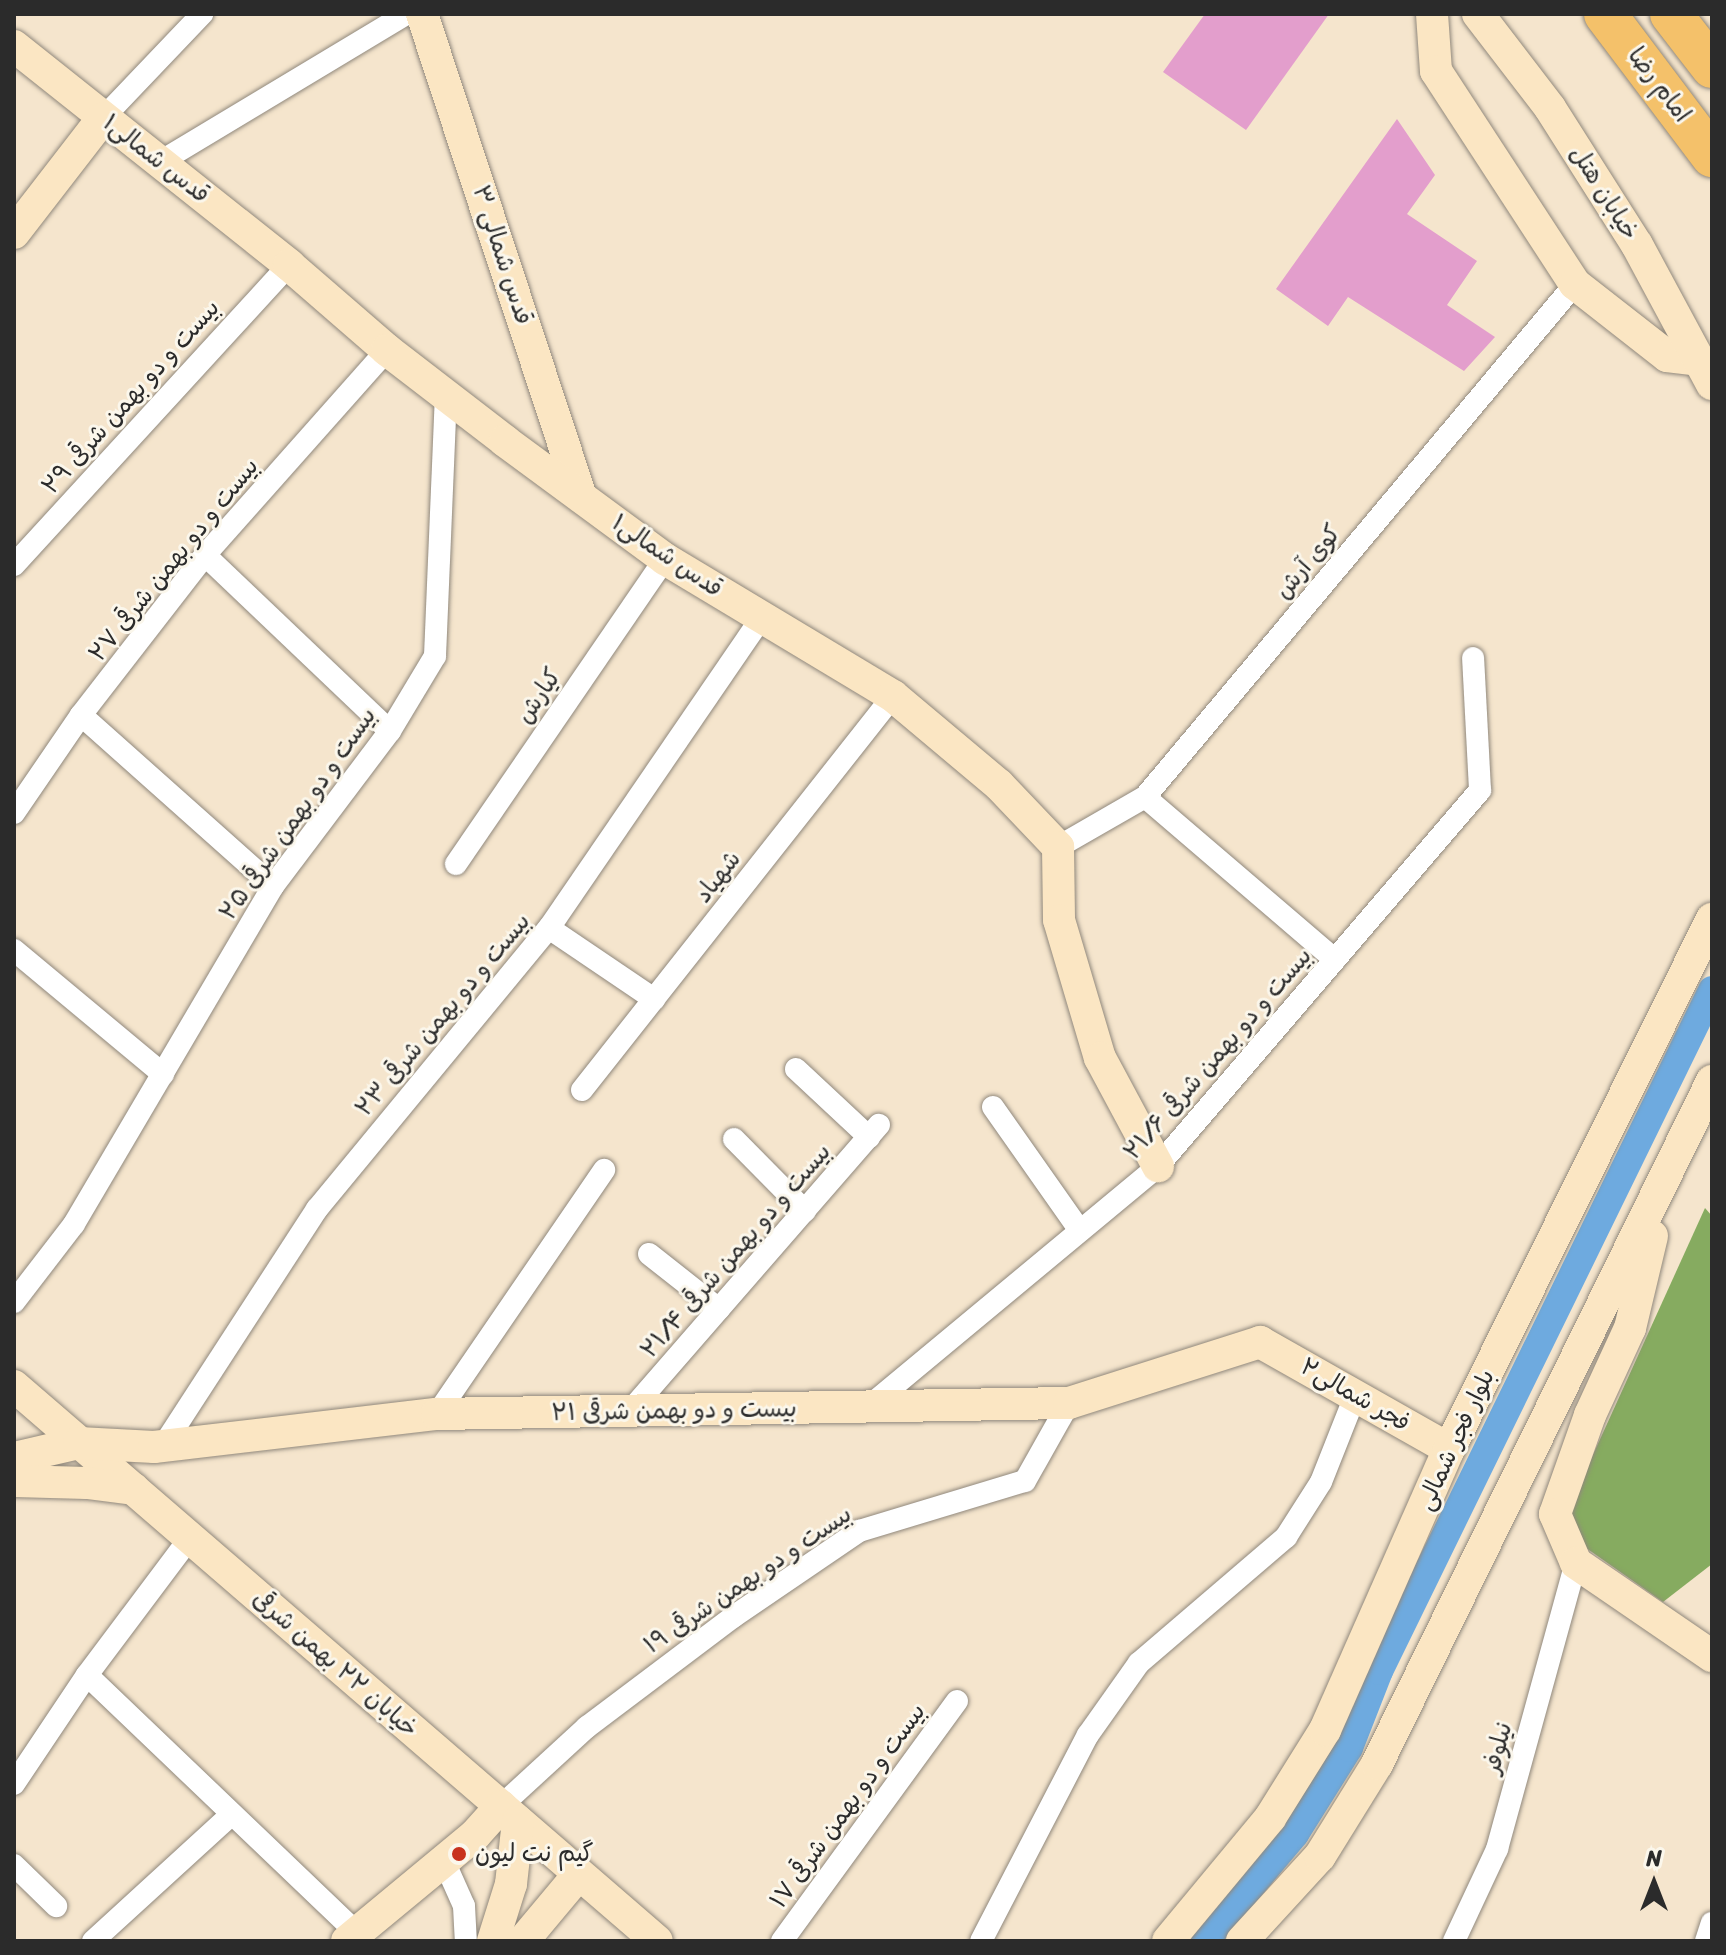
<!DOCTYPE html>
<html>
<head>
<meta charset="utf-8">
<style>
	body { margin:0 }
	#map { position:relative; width:1726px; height:1955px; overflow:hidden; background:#f5e5cd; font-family:Sriracha,"Playpen Sans Arabic",sans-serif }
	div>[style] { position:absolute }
	.forest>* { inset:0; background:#86ab60 }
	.canal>* { height:28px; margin:-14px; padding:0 14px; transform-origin:14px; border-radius:14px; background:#6eaadf }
	.building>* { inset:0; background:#e39ecc }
	.roads { filter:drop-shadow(0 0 2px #90887c) drop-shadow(0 0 2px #90887c) }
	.street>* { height:22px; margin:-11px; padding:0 11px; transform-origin:11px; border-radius:11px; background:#fff }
	.secondary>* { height:32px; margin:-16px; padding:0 16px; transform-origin:16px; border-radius:16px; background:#fbe6c3 }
	.highway>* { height:42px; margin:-21px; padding:0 21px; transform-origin:21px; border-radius:21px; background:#f4c16a }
	.dots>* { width:22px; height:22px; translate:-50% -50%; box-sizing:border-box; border:4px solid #fbf7ec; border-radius:50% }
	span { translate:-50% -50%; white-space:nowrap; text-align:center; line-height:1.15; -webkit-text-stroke:6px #fbf7ec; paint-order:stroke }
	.street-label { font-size:24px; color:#2b2b2b }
	.poi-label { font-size:24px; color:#2b2b2b }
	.left { translate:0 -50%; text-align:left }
	.frame { position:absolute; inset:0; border:16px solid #2b2b2b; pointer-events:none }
	.north { position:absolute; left:1614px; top:1843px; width:80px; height:80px; -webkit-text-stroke:6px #fbf7ec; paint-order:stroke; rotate:0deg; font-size:22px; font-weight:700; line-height:32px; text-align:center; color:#2b2b2b }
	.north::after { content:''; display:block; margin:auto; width:28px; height:36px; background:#2b2b2b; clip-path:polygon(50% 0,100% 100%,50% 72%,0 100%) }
</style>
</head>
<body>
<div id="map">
	<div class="forest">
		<div style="clip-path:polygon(1705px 1208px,1712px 1216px,1712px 1564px,1663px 1602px,1579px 1543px,1567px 1512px)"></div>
	</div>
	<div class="canal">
		<div style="left:1205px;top:1941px;width:140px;rotate:-49.9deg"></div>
		<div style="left:1295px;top:1834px;width:102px;rotate:-57.9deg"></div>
		<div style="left:1349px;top:1748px;width:83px;rotate:-68.7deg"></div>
		<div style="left:1379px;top:1671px;width:758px;rotate:-63.94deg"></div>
	</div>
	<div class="building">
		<div style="clip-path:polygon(1205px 14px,1329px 14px,1246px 130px,1163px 72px)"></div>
		<div style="clip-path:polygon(1397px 119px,1435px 175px,1407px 214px,1477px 261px,1447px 305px,1495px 337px,1464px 371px,1348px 297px,1328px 326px,1276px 289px)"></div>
	</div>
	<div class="roads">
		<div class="street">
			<div style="left:103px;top:118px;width:144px;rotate:-46.4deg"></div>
			<div style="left:160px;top:162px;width:287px;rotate:-31deg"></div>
			<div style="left:205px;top:555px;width:255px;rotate:43.6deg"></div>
			<div style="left:14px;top:565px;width:407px;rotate:-47.5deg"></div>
			<div style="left:81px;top:715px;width:257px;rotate:41.7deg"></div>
			<div style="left:1145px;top:797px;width:250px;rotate:40.6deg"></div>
			<div style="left:14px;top:813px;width:119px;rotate:-55.6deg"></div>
			<div style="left:81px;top:715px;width:202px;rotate:-52.2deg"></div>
			<div style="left:205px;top:555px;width:274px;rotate:-48.4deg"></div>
			<div style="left:1058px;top:847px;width:100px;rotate:-29.9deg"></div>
			<div style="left:1145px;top:797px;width:669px;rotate:-50.03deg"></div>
			<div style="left:456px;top:864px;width:370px;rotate:-55.6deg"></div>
			<div style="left:549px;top:928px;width:127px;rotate:34.1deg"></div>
			<div style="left:14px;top:950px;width:194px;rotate:39.8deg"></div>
			<div style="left:796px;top:1069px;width:100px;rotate:43deg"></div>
			<div style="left:582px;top:1090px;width:502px;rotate:-51.71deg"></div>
			<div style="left:993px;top:1107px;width:151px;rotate:54.9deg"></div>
			<div style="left:734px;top:1139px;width:101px;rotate:45.4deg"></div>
			<div style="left:649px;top:1254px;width:89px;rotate:38.2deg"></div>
			<div style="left:14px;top:1302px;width:98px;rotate:-52.4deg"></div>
			<div style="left:74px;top:1224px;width:392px;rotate:-59.5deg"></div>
			<div style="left:273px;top:886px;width:194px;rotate:-53deg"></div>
			<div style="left:390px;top:731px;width:87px;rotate:-59deg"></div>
			<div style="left:435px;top:656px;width:260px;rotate:-87.6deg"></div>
			<div style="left:867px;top:1408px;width:378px;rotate:-39.7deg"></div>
			<div style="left:1158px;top:1166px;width:495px;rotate:-49.4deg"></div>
			<div style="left:1480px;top:790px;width:132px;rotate:-93deg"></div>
			<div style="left:631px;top:1410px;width:378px;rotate:-49deg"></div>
			<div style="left:437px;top:1414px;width:296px;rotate:-55.6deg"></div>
			<div style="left:163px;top:1446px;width:283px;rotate:-57deg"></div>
			<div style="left:317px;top:1209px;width:364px;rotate:-50.5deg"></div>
			<div style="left:549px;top:928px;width:377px;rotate:-55.6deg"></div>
			<div style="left:87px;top:1675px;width:373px;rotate:43.7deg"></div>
			<div style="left:14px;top:1784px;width:131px;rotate:-56.2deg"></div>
			<div style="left:87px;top:1675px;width:171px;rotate:-53.1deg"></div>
			<div style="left:501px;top:1806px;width:117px;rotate:-42.6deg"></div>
			<div style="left:587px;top:1727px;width:183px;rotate:-37deg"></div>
			<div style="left:733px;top:1617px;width:153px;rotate:-34.3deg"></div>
			<div style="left:859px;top:1531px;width:173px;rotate:-16.8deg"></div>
			<div style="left:1025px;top:1481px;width:90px;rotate:-60.6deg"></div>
			<div style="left:444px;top:1861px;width:49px;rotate:66deg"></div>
			<div style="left:464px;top:1906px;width:35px;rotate:87deg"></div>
			<div style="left:14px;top:1865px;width:59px;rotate:44.3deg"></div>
			<div style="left:93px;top:1941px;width:188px;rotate:-42.4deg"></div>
			<div style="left:782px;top:1941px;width:297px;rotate:-53.9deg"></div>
			<div style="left:981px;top:1941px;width:232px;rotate:-62.6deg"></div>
			<div style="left:1088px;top:1735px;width:88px;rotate:-54.7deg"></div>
			<div style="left:1139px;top:1663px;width:194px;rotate:-40.6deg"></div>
			<div style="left:1286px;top:1537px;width:65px;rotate:-57.5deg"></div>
			<div style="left:1321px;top:1482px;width:92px;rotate:-68.4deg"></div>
			<div style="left:1454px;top:1941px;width:102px;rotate:-64.9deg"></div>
			<div style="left:1497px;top:1849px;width:297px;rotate:-74.6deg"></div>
			<div style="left:1706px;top:1941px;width:19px;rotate:-72deg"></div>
		</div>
		<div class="secondary">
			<div style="left:422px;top:14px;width:508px;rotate:71.78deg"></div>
			<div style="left:1432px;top:14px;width:57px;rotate:86deg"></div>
			<div style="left:1436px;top:71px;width:254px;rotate:56.9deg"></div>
			<div style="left:1575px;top:284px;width:117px;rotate:38deg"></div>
			<div style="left:1667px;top:356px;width:32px;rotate:7deg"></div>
			<div style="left:1478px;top:14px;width:118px;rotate:52.5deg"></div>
			<div style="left:1550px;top:108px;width:162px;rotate:57.6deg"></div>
			<div style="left:1637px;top:245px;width:158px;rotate:61.7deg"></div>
			<div style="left:14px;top:46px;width:352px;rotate:38.5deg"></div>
			<div style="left:289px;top:265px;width:130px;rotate:40.9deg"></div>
			<div style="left:387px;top:350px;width:149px;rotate:37.6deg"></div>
			<div style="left:505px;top:441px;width:199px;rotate:36.4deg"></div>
			<div style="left:665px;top:559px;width:266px;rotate:31deg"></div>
			<div style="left:893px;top:696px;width:138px;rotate:40deg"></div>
			<div style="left:999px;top:785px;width:86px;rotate:46.4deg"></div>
			<div style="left:1058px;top:847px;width:73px;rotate:89.2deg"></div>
			<div style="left:1059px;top:920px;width:144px;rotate:73.5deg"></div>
			<div style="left:1100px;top:1058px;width:123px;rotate:61.8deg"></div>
			<div style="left:14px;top:233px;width:145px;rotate:-52.3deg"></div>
			<div style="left:1652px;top:1236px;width:95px;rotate:103.4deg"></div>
			<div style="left:1630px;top:1328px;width:96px;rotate:114.7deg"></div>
			<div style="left:1590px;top:1415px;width:105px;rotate:109.5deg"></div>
			<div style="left:1555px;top:1514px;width:53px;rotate:66.8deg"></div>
			<div style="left:1576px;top:1563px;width:165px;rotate:34.4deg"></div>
			<div style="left:14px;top:1386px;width:849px;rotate:40.8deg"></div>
			<div style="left:14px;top:1458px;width:67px;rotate:-13deg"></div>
			<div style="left:79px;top:1443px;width:75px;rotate:3.1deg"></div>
			<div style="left:154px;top:1447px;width:285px;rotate:-6.7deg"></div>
			<div style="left:437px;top:1414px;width:632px;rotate:-1deg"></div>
			<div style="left:1069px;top:1403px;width:201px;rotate:-17.7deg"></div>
			<div style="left:1260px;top:1342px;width:217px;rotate:29.5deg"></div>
			<div style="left:14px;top:1481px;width:73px;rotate:1.6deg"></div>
			<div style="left:87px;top:1483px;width:47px;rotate:7.3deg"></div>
			<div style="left:347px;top:1941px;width:166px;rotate:-39.6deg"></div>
			<div style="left:475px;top:1835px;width:39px;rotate:-48deg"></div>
			<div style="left:493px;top:1941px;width:60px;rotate:-72.5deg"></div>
			<div style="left:511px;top:1884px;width:63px;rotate:-83.7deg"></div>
			<div style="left:523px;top:1941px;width:87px;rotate:-50.1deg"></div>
			<div style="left:1168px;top:1941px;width:160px;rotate:-50.3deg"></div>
			<div style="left:1270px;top:1818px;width:104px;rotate:-58deg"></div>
			<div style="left:1325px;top:1730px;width:307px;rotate:-66.2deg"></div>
			<div style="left:1449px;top:1449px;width:592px;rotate:-63.61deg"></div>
			<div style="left:1242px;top:1941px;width:115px;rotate:-47.5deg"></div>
			<div style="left:1320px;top:1856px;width:108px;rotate:-58.2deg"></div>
			<div style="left:1377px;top:1764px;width:761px;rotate:-63.87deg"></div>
		</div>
		<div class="highway">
			<div style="left:1605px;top:14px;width:178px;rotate:53deg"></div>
			<div style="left:1671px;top:14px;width:67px;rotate:52.3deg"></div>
		</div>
	</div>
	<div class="dots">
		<div style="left:459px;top:1854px;background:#c8321e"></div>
	</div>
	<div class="street-label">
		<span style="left:1659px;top:85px;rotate:53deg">امام رضا</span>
		<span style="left:156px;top:159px;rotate:38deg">قدس شمالی۱</span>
		<span style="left:1604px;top:193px;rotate:58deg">خیابان هتل</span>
		<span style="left:502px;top:255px;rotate:72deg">قدس شمالی ۳</span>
		<span style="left:131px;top:397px;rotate:-48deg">بیست و دو بهمن شرقی ۲۹</span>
		<span style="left:667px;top:556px;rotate:34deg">قدس شمالی۱</span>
		<span style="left:174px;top:560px;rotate:-51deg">بیست و دو بهمن شرقی ۲۷</span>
		<span style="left:1308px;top:562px;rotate:-50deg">کوی آرش</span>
		<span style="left:539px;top:696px;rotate:-56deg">کیارش</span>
		<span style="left:298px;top:814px;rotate:-55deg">بیست و دو بهمن شرقی ۲۵</span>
		<span style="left:718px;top:877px;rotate:-52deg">شهیاد</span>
		<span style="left:443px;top:1015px;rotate:-50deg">بیست و دو بهمن شرقی ۲۳</span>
		<span style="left:1218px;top:1054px;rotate:-49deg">بیست و دو بهمن شرقی ۲۱/۶</span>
		<span style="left:736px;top:1251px;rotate:-49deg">بیست و دو بهمن شرقی ۲۱/۴</span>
		<span style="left:1355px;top:1395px;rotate:30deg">فجر شمالی۲</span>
		<span style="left:674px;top:1411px;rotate:-1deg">بیست و دو بهمن شرقی ۲۱</span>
		<span style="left:1456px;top:1440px;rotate:-65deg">بلوار فجر شمالی</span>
		<span style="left:748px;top:1580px;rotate:-34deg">بیست و دو بهمن شرقی ۱۹</span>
		<span style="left:335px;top:1664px;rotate:41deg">خیابان ۲۲ بهمن شرقی</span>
		<span style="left:1498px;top:1748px;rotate:-75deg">نیلوفر</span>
		<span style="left:848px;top:1806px;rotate:-54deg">بیست و دو بهمن شرقی ۱۷</span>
	</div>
	<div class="poi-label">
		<span class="left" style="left:475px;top:1854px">گیم نت لیون</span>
	</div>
	<div class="frame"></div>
	<div class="north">N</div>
</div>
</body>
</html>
